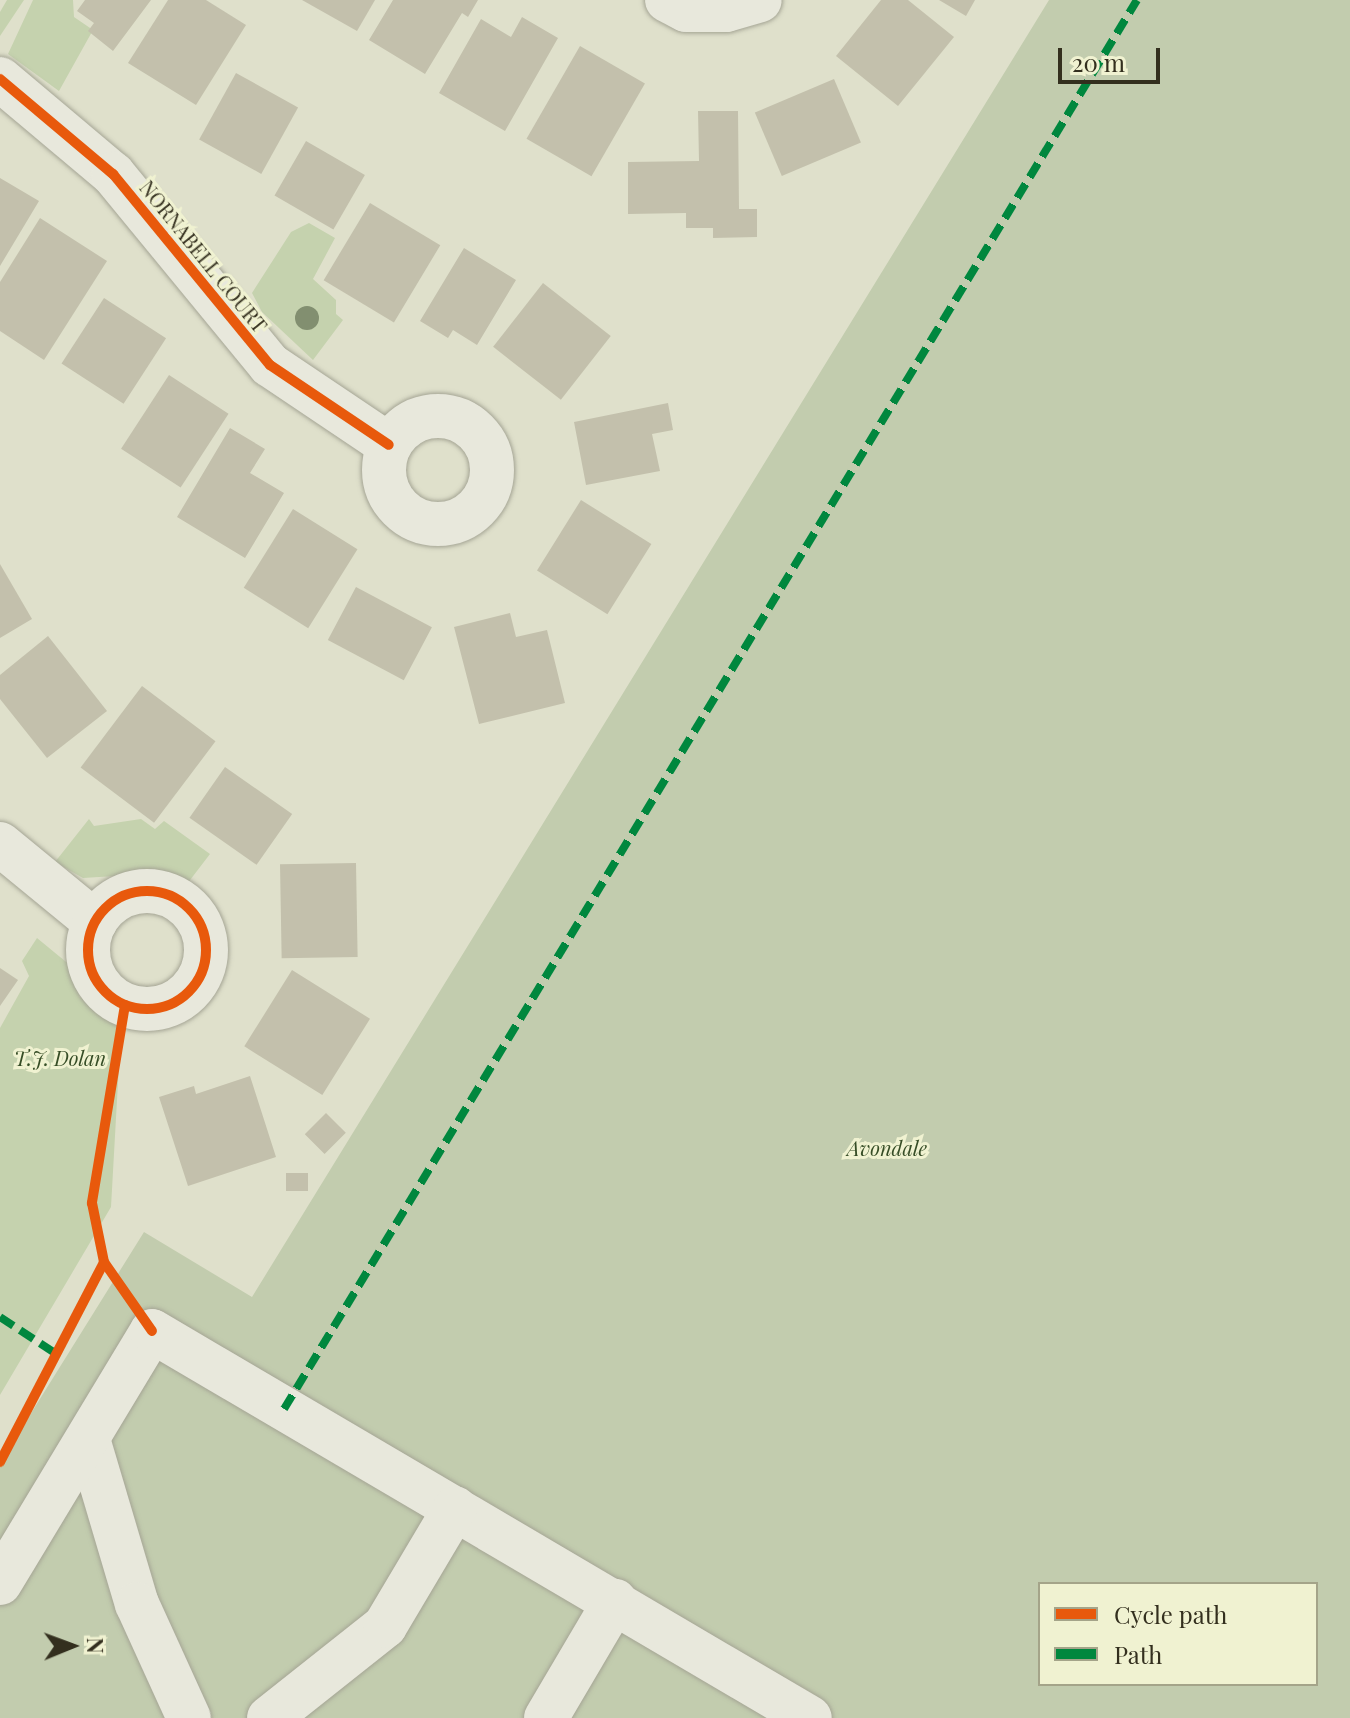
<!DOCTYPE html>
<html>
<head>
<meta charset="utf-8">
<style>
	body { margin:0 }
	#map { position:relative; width:1350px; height:1718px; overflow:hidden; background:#dfe0cb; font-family:"Playfair Display",serif }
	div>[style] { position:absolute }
	.green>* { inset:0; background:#c5d2ae }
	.cemetery>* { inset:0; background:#c2ccae }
	.building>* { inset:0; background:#c3c0ac; transform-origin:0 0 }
	.roads { filter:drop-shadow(0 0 2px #a5a595) drop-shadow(0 0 2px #a5a595) }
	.minor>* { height:44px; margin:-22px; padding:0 22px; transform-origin:22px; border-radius:22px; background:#e8e8dc }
	.minor>.ring { margin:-22px; padding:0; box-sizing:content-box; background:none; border:44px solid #e8e8dc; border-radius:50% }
	.quiet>* { height:8px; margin-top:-4px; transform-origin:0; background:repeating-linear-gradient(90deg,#00873e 0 16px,transparent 0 24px) }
	.cycleway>* { height:10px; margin:-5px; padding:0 5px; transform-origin:5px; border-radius:5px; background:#e8590c }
	.cycleway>.ring { margin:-5px; padding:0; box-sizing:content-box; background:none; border:10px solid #e8590c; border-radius:50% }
	.trees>* { width:24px; height:24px; margin:-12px; border-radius:50%; background:#828f70 }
	span { translate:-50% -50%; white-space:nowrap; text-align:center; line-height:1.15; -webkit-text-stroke:6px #f0f2d1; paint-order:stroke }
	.street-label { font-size:20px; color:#332f1e }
	.park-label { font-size:20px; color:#364d26; font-style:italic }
	.legend { position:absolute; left:1038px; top:1582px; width:280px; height:104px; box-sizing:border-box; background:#f0f2d1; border:2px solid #a4a489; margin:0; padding:10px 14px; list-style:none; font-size:24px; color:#332f1e }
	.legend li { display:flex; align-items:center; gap:16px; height:40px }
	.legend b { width:40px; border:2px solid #a4a489 }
	.north { position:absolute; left:32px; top:1606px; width:80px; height:80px; -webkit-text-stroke:6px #f0f2d1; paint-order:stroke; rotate:89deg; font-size:22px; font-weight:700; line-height:32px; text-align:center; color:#332f1e }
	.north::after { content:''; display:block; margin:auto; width:28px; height:36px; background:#332f1e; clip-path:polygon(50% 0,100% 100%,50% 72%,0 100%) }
	.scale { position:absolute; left:1058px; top:48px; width:102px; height:36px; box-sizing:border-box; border:4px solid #332f1e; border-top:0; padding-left:10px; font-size:24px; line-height:28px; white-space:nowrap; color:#332f1e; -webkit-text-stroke:6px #f0f2d1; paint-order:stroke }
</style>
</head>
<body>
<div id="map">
	<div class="green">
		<div style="clip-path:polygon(7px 0,24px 0,0 36px,0 12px)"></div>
		<div style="clip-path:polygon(33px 0,73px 0,74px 17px,93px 30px,59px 91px,8px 54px)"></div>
		<div style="clip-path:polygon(309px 223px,335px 238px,313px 279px,336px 300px,336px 314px,343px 320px,313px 360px,262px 312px,252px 293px,291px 232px)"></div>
		<div style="clip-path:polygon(89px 819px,94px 826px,141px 819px,155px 829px,164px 821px,210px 854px,187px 884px,164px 873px,83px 878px,55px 862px)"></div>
		<div style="clip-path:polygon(37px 938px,71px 966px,83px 992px,79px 996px,121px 1029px,111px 1207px,0 1395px,0 1028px,29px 976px,22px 961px)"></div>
	</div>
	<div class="cemetery">
		<div style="clip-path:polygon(evenodd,1049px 0,1350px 0,1350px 1718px,0 1718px,0 1463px,144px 1232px,252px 1297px,1049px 0,1040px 1584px,1316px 1584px,1316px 1684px,1040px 1684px,1040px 1584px)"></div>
	</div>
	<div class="building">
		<div style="clip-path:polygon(85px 0,151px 0,113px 51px,88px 31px,94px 23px,77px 11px)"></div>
		<div style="clip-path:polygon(168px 0,206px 0,246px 25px,196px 105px,128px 63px)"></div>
		<div style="clip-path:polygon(302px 0,375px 0,357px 31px)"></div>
		<div style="clip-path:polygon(393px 0,478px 0,468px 17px,462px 13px,425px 74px,369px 40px)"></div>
		<div style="clip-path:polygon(881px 0,908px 0,954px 37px,898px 106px,836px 56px)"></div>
		<div style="clip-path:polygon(939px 0,975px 0,966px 16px)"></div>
		<div style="clip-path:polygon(522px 17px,558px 38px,505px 131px,439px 93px,481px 19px,511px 37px)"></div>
		<div style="left:580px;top:46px;width:75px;height:107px;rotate:30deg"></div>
		<div style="left:236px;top:73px;width:71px;height:76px;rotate:29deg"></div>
		<div style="left:834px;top:79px;width:69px;height:86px;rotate:67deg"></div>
		<div style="clip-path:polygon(698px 111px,738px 111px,739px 209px,757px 209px,757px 237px,713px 238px,713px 228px,686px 228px,686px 213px,628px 214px,628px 162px,699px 161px)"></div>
		<div style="left:306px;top:141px;width:68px;height:63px;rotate:30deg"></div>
		<div style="clip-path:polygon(0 178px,39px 201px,0 266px)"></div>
		<div style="left:370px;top:203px;width:82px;height:90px;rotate:31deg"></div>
		<div style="clip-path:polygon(40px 218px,107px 261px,44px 360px,0 331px,0 282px)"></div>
		<div style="clip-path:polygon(464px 248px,516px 280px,477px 345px,453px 330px,448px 338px,420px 321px)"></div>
		<div style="left:543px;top:283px;width:86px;height:81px;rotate:38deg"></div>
		<div style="left:104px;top:298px;width:74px;height:78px;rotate:33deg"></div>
		<div style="left:169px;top:375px;width:71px;height:88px;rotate:33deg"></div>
		<div style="clip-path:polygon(668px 403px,673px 430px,652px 434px,660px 471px,586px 485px,574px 422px)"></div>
		<div style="clip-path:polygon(230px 428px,265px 449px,250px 473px,284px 493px,245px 558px,177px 517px)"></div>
		<div style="left:581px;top:500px;width:83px;height:83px;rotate:32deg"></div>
		<div style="left:293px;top:509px;width:76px;height:93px;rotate:32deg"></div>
		<div style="clip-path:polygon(0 564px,32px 619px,0 638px)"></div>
		<div style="left:356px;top:587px;width:86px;height:60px;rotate:28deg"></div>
		<div style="clip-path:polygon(510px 613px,516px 637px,547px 630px,565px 703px,479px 724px,454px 627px)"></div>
		<div style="clip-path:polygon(48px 636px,107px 711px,47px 758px,0 699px,0 675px)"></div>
		<div style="left:142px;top:686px;width:92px;height:102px;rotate:37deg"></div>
		<div style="left:225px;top:767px;width:82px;height:62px;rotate:35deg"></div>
		<div style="left:356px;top:863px;width:94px;height:76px;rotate:89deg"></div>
		<div style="clip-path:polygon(0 968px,18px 980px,0 1006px)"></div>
		<div style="left:292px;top:970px;width:92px;height:90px;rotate:32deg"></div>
		<div style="clip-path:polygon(250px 1076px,276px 1157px,188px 1186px,159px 1097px,194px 1086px,196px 1094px)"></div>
		<div style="left:326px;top:1113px;width:28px;height:30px;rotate:45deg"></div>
		<div style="left:308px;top:1173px;width:18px;height:22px;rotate:90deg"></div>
	</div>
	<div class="roads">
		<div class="minor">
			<div style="left:667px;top:0;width:21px;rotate:28deg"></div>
			<div style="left:686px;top:10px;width:40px"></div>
			<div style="left:726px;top:10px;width:35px;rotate:-16deg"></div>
			<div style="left:0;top:79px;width:148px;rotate:40.1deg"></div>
			<div style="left:113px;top:174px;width:247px;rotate:50.6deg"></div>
			<div style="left:270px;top:365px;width:143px;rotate:33.9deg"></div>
			<div class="ring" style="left:384px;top:416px;width:64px;height:64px"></div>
			<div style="left:0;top:844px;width:123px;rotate:39.4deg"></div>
			<div class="ring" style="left:88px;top:891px;width:74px;height:74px"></div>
			<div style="left:88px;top:1439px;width:172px;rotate:73.5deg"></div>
			<div style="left:137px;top:1604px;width:125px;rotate:65.5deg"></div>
			<div style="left:0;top:1583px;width:294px;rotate:-58.9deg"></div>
			<div style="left:152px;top:1331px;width:763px;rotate:30.46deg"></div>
			<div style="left:269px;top:1718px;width:148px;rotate:-38.4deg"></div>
			<div style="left:385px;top:1626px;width:137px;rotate:-59.3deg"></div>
			<div style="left:546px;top:1718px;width:136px;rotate:-59.5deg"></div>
		</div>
	</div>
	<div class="quiet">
		<div style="left:0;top:1317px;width:69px;rotate:33.2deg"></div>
		<div style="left:284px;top:1409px;width:1647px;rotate:-58.81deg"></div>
	</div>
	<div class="cycleway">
		<div style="left:0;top:79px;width:148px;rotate:40.1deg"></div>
		<div style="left:113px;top:174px;width:247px;rotate:50.6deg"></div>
		<div style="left:270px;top:365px;width:143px;rotate:33.9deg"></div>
		<div class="ring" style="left:88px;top:891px;width:108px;height:108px"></div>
		<div style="left:125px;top:1005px;width:201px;rotate:99.5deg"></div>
		<div style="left:92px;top:1203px;width:60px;rotate:78.5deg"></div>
		<div style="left:104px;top:1262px;width:84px;rotate:55.2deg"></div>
		<div style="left:0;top:1462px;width:225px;rotate:-62.5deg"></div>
	</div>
	<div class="trees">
		<div style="left:307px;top:318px"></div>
	</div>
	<div class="street-label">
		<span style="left:204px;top:256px;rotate:51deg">NORNABELL COURT</span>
	</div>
	<div class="park-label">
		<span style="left:60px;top:1057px">T.J. Dolan</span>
		<span style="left:887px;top:1147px">Avondale</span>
	</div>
	<ul class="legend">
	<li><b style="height:10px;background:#e8590c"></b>Cycle path</li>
	<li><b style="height:10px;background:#00873e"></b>Path</li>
	</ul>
	<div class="north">N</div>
	<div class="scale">20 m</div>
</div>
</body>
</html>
